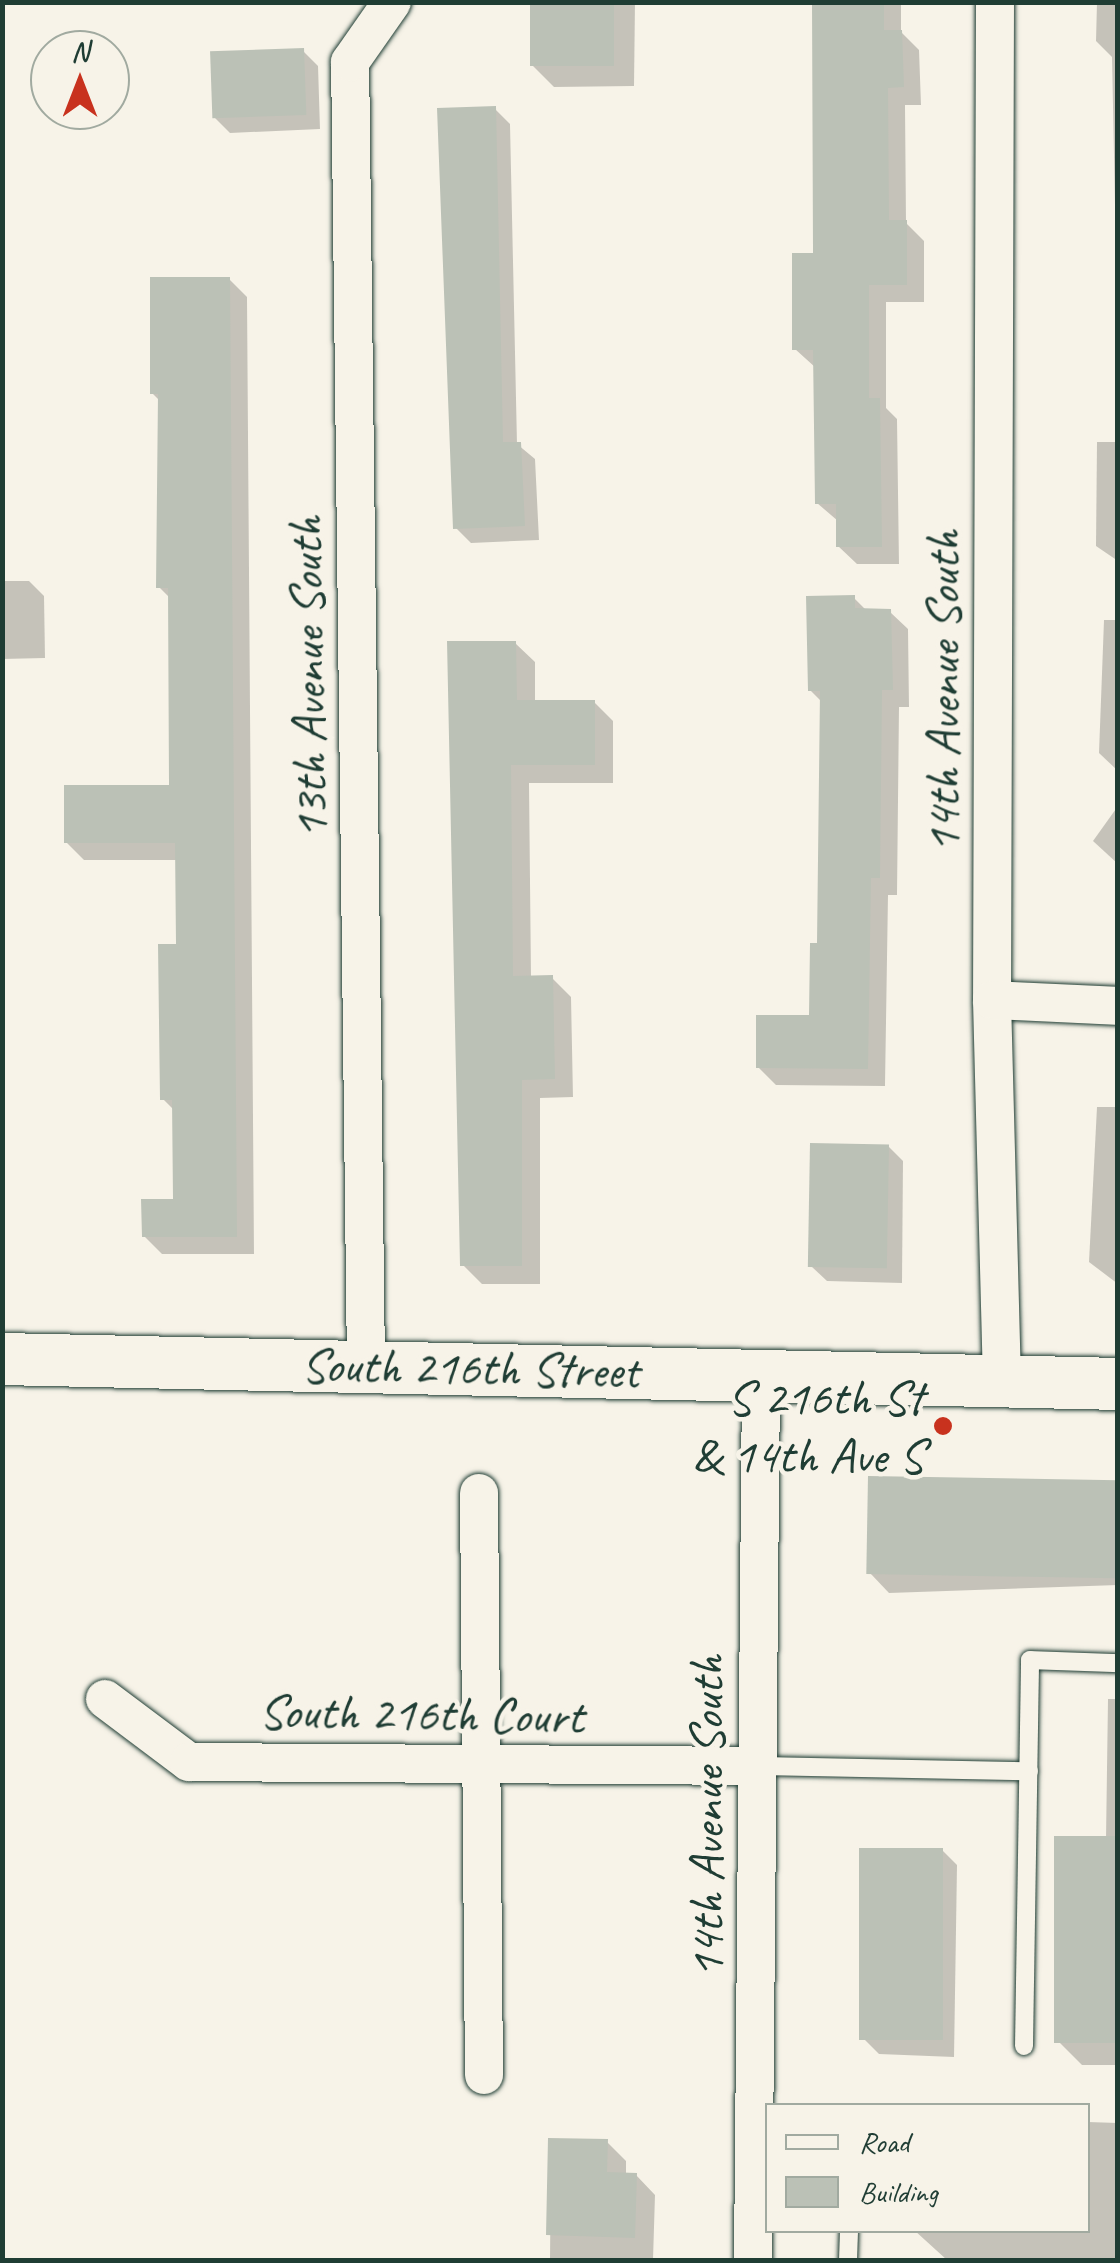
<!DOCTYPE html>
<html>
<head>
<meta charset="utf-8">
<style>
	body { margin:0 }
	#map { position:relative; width:1120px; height:2263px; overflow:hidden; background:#f7f3e8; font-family:Caveat,sans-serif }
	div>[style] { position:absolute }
	.shadow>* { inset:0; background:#0003 }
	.building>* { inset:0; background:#bbc1b6; transform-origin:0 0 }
	.roads { filter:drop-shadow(0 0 2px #1f3d34) drop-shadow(0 0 2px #1f3d34) }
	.lane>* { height:18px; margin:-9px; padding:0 9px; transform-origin:9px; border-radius:9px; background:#f7f3e8 }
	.street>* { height:38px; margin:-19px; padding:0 19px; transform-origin:19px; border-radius:19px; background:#f7f3e8 }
	.secondary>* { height:52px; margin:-26px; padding:0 26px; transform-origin:26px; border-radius:26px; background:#f7f3e8 }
	.dots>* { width:28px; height:28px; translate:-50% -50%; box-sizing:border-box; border:5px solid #f7f3e8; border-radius:50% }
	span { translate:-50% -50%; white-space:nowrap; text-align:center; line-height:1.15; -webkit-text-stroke:9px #f7f3e8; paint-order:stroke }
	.street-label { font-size:50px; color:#1f3d34 }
	.poi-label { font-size:50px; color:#1f3d34 }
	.right { translate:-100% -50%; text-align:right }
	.frame { position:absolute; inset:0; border:5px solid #1f3d34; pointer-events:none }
	.legend { position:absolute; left:765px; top:2103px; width:325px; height:130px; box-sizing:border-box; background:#f7f3e8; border:2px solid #a1aaa0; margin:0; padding:12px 18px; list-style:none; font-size:30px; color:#1f3d34 }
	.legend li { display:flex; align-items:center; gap:20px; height:50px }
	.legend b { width:50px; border:2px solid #a1aaa0 }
	.north { position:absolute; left:30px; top:30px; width:100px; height:100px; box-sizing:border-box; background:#f7f3e8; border:2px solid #a1aaa0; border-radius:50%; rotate:0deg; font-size:28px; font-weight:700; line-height:40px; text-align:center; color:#1f3d34 }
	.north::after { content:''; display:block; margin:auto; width:35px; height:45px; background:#c8321e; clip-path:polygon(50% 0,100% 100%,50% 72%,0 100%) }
</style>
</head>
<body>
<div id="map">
	<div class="shadow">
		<div style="clip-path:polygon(533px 2px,635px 2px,634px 86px,554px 87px,532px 65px)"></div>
		<div style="clip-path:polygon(814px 2px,901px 2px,901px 32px,919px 50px,921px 105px,905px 105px,906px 223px,924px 241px,924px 302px,886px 302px,886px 408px,897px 419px,899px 564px,857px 564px,838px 546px,838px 521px,817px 503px,816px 368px,795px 349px,816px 255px)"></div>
		<div style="clip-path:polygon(1097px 2px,1118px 2px,1118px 354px,1112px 57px,1096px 41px)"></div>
		<div style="clip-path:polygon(303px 51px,318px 66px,320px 129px,230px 133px,215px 118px)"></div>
		<div style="clip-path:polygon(495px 109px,510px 124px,517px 444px,535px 459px,539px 540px,471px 543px,456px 528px)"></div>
		<div style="clip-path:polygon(229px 279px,247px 297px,254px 1254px,162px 1254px,144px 1236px,176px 1202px,175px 1111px,163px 1099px,179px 946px,178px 860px,84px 860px,66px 842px,172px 787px,171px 599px,159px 587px,160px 401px,152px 393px)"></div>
		<div style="clip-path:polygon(1097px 442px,1118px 442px,1118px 561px,1096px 546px)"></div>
		<div style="clip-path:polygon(2px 581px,29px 581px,44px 596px,45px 658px,2px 659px)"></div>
		<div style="clip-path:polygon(854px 598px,867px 611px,890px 612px,908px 629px,909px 707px,899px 707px,897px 895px,888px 895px,885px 1086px,776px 1085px,758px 1067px,812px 1018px,820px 946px,822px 702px,810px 690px)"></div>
		<div style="clip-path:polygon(1104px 620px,1118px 620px,1118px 771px,1099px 753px)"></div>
		<div style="clip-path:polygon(515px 643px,535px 662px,535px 702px,594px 702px,613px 721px,613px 783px,529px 783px,531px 978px,552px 978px,571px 997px,573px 1097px,540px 1098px,540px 1284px,482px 1284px,463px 1265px)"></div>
		<div style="clip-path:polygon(1118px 806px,1118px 864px,1093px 841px)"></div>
		<div style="clip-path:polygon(1097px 1107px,1118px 1107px,1118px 1284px,1089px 1262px)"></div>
		<div style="clip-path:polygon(888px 1146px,903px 1161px,902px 1283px,827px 1281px,811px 1266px)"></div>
		<div style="clip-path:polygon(1118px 1483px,1118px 1585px,889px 1593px,870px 1573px)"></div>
		<div style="clip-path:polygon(1108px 1699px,1118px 1699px,1118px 2065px,1082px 2065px,1060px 2043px,1106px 1839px)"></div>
		<div style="clip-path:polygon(942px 1850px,957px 1865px,954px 2057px,879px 2054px,864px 2039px)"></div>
		<div style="clip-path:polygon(1088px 2122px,1118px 2123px,1118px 2260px,947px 2260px,914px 2230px,1088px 2230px)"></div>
		<div style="clip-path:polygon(551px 2140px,607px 2142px,626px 2161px,626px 2175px,636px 2175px,655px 2195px,653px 2260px,550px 2260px)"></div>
	</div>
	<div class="building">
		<div style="left:530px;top:2px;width:84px;height:64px"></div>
		<div style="clip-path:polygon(812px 2px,884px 2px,884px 30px,902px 30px,904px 87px,888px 88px,889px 220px,907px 220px,907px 285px,869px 285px,869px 398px,880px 398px,882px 547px,836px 547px,836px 504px,815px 504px,813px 350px,792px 350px,792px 253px,813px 253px)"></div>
		<div style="left:304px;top:48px;width:67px;height:94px;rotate:88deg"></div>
		<div style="clip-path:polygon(496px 106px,503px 442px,521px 442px,525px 526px,453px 529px,437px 108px)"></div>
		<div style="clip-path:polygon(150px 277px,230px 277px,237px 1237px,142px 1237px,141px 1199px,173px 1199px,172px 1100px,160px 1100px,158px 944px,176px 944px,175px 843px,64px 843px,64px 785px,169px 785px,168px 588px,156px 588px,158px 394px,150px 394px)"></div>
		<div style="clip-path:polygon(855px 595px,855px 608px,891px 609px,893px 690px,882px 690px,880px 878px,871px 878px,868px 1069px,756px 1068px,756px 1015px,809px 1015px,810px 943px,817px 943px,820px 691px,808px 691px,806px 596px)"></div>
		<div style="clip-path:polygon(447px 641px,516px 641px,517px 700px,595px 700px,595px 765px,511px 765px,513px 976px,553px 975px,555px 1079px,522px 1080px,522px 1266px,460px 1266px)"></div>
		<div style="left:810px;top:1143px;width:79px;height:124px;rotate:1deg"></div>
		<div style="left:868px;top:1476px;width:250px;height:98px;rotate:1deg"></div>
		<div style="left:1118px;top:1836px;width:207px;height:64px;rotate:90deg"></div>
		<div style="left:859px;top:1848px;width:84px;height:192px"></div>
		<div style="clip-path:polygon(548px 2138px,608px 2139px,607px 2172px,637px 2173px,635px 2238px,546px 2235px)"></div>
	</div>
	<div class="roads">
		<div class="lane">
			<div style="left:757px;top:1766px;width:272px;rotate:1.1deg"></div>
			<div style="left:1024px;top:2046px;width:386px;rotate:-89.1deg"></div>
			<div style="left:1030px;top:1660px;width:88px;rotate:2deg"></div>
			<div style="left:848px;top:2260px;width:30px;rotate:-88deg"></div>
		</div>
		<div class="street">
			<div style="left:995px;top:2px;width:998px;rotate:90.17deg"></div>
			<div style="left:992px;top:1000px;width:382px;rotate:88.5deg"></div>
			<div style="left:992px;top:1000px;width:126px;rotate:2.7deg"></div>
			<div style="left:366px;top:1365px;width:1303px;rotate:-90.7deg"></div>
			<div style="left:350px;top:62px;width:73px;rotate:-55deg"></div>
			<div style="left:479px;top:1493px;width:582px;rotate:89.51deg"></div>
			<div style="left:105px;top:1699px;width:105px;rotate:36.9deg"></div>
			<div style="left:189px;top:1762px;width:568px;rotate:0.4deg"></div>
			<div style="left:753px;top:2260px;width:885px;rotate:-89.48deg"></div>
		</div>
		<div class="secondary">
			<div style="left:2px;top:1359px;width:1116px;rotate:1.28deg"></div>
		</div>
	</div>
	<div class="dots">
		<div style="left:943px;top:1426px;background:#c8321e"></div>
	</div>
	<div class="street-label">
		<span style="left:308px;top:678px;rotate:-91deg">13th Avenue South</span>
		<span style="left:943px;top:692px;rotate:-90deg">14th Avenue South</span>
		<span style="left:470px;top:1368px;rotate:1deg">South 216th Street</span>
		<span style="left:421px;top:1714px;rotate:1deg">South 216th Court</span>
		<span style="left:707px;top:1817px;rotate:-90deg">14th Avenue South</span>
	</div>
	<div class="poi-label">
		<span class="right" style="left:923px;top:1426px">S 216th St<br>&amp; 14th Ave S</span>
	</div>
	<div class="frame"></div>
	<ul class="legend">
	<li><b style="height:12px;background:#f7f3e8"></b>Road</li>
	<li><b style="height:28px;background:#bbc1b6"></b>Building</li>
	</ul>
	<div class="north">N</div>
</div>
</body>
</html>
